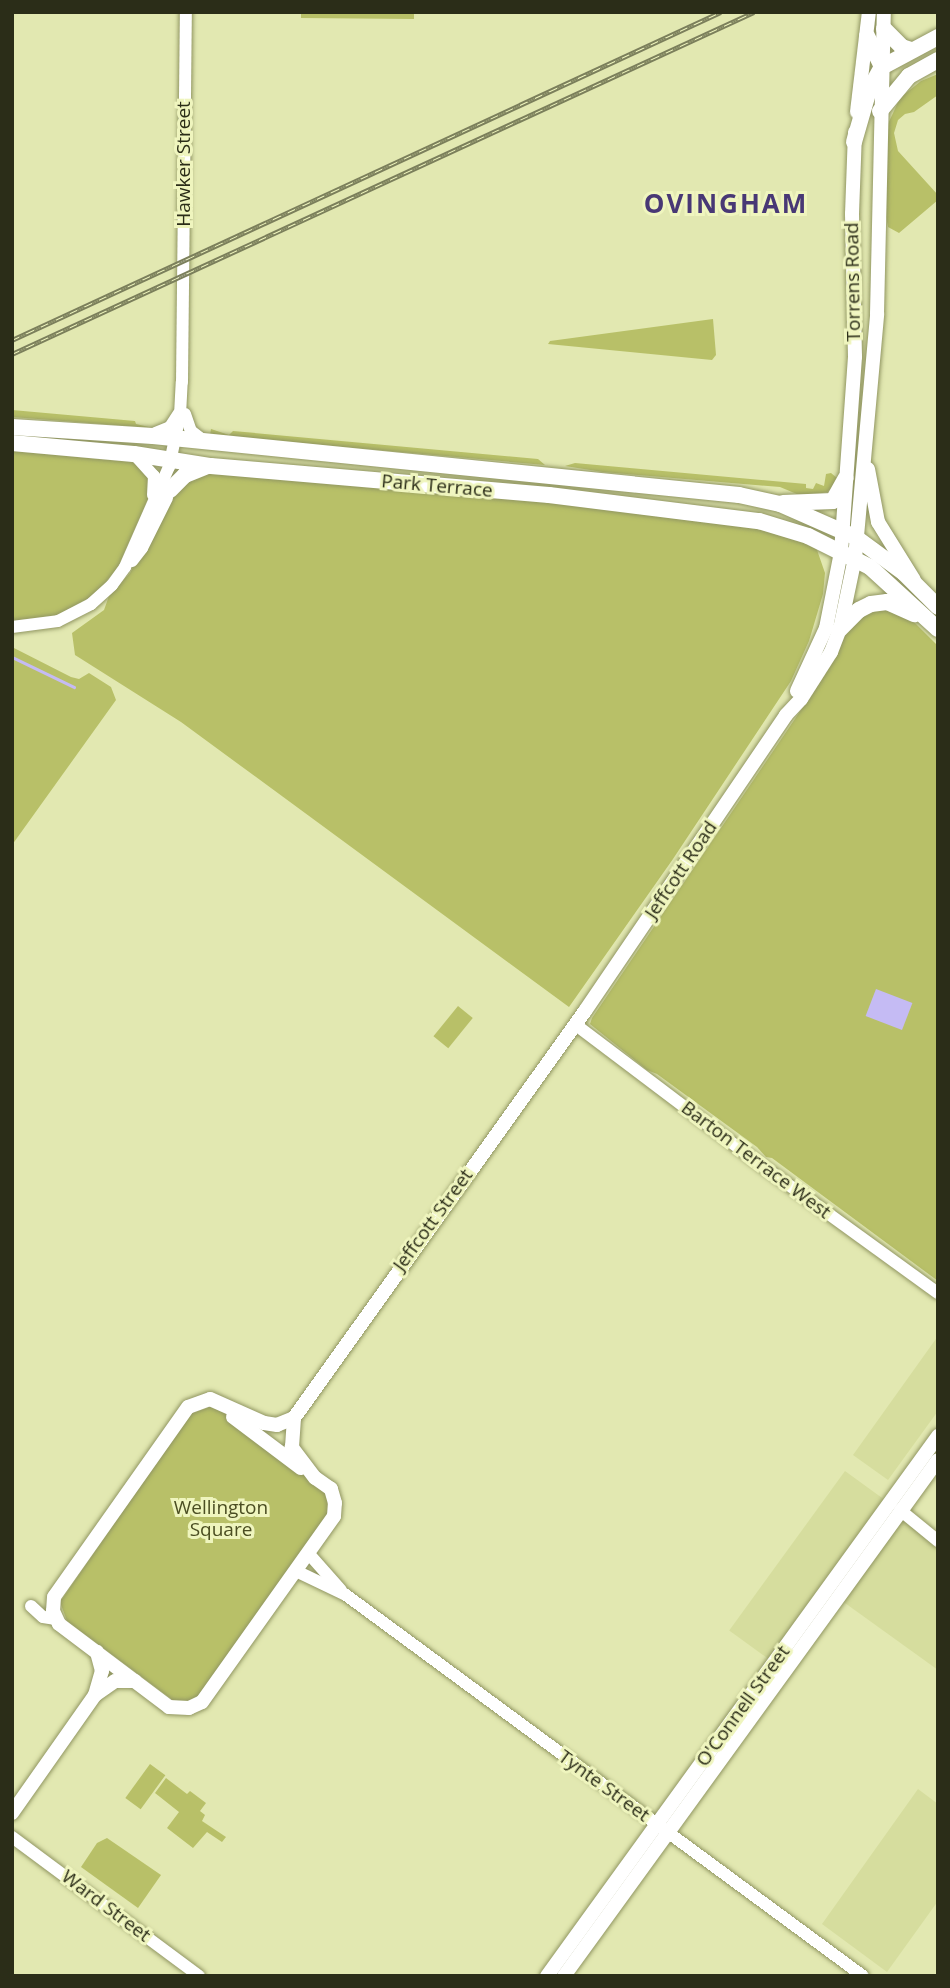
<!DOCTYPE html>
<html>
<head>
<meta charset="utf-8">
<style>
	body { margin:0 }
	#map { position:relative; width:950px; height:1988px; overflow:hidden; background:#e2e8b1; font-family:"Open Sans",sans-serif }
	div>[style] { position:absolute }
	.built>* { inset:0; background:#d6dd9e; transform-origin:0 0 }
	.green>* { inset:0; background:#b8c068; transform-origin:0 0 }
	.water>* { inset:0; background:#c5bbf4; transform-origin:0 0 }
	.stream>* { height:2.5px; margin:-1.25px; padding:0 1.25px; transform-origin:1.25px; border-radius:1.25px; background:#c5bbf4 }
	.roads { filter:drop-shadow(0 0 2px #919662) drop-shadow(0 0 2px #919662) }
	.tertiary>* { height:12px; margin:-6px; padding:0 6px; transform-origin:6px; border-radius:6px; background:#fff }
	.secondary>* { height:14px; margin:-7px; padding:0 7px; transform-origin:7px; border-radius:7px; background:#fff }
	.primary>* { height:16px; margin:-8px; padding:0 8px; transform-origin:8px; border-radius:8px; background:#fff }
	.trunk>* { height:16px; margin:-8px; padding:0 8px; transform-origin:8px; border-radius:8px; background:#fff }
	.rail>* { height:5px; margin-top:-2.5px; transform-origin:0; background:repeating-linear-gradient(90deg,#eff5be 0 8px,#7b7f5b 0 16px); box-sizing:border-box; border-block:2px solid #7b7f5b }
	span { translate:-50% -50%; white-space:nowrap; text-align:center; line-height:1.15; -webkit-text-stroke:6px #eff5be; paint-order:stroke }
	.street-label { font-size:19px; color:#2b2d18 }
	.park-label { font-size:19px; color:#4b4e22 }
	.district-label { font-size:26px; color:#483875; font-weight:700; letter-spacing:2px }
	.frame { position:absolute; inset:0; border:14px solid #2b2d18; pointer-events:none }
</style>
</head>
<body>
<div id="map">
	<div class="built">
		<div style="clip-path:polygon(938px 1336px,938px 1411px,888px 1480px,853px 1455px)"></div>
		<div style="left:845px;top:1471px;width:54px;height:197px;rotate:36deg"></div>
		<div style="clip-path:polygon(900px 1510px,938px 1541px,938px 1670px,838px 1598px)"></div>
		<div style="clip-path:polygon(918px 1789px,938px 1804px,938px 1901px,887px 1972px,822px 1924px)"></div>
	</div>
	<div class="green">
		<div style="clip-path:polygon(301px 12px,414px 12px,414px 19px,301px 18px)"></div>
		<div style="clip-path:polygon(938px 74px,938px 95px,914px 112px,905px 114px,898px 120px,894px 133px,898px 151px,938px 195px,938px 200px,899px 233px,888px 227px,885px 211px,887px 126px,900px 98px,921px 81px)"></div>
		<div style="clip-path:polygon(713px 319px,716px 355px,712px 360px,548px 344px,550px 341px)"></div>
		<div style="clip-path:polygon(12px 410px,135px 421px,136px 424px,153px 428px,12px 417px)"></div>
		<div style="clip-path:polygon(211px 429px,229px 435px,233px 431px,538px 459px,545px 465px,210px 435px)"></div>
		<div style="clip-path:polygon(12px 451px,131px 462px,141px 466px,149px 473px,150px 494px,118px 567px,96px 594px,58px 615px,12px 621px)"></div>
		<div style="clip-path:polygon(575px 463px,806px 484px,806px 488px,813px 489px,816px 483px,824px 486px,826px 474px,831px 473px,837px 478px,835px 485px,827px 492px,804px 497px,780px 487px,603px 472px,565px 466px)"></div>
		<div style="clip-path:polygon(198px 473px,485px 495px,743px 524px,816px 547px,825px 573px,823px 594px,809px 641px,791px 681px,673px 859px,569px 1007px,181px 722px,75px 655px,72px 633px,104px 610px,109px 596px,130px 573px,177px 487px)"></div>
		<div style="clip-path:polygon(877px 606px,903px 611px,938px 646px,938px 1281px,772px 1158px,766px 1157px,757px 1147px,657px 1074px,647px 1070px,590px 1024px,592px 1018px,822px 679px,854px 620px)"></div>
		<div style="clip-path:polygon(12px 647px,71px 677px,79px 679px,89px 673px,111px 687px,116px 700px,12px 845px)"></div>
		<div style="left:458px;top:1006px;width:19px;height:39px;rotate:39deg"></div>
		<div style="clip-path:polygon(210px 1407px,224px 1412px,322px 1485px,333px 1509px,206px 1691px,190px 1702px,174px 1701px,67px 1621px,60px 1602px,190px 1414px)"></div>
		<div style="left:150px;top:1764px;width:19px;height:42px;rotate:36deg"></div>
		<div style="clip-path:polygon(166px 1778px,187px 1794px,190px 1791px,206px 1803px,200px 1811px,205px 1815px,202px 1821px,226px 1837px,222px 1842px,207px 1832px,193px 1848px,167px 1828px,179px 1812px,155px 1793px)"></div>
		<div style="clip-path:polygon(107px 1838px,161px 1875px,138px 1908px,81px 1867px,97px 1843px)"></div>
	</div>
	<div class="water">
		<div style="left:876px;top:989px;width:39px;height:29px;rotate:21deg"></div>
	</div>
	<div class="stream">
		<div style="left:12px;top:657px;width:69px;rotate:25.8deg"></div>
	</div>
	<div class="roads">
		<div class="tertiary">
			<div style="left:185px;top:414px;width:18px;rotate:71deg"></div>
			<div style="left:191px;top:431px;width:16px;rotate:38deg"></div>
			<div style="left:134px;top:454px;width:30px;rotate:48deg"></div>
			<div style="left:154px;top:476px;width:19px;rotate:93deg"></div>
			<div style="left:132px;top:561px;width:16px;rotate:-52deg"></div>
			<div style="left:142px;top:548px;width:56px;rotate:-63.4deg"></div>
			<div style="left:12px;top:627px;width:46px;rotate:-7.4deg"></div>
			<div style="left:58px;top:621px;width:37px;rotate:-27deg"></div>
			<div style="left:91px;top:604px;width:28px;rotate:-42deg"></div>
			<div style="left:112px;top:585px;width:22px;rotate:-54deg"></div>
			<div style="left:125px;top:567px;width:109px;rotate:-66.3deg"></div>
			<div style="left:169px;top:467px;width:53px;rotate:-78.1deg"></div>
			<div style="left:180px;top:415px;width:33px;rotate:-87deg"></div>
			<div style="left:182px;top:382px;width:370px;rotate:-89.4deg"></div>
			<div style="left:576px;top:1025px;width:232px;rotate:37.1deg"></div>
			<div style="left:761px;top:1165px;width:218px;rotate:35.9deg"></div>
			<div style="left:900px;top:1510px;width:49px;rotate:39.2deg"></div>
			<div style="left:309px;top:1554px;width:48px;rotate:48.4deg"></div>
			<div style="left:296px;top:1571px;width:55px;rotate:25.6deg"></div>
			<div style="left:346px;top:1595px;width:642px;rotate:36.39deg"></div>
			<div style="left:31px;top:1606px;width:16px;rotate:43deg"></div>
			<div style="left:43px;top:1617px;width:13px;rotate:9deg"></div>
			<div style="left:12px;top:1837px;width:233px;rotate:36.6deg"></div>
		</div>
		<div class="secondary">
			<div style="left:857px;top:112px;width:101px;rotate:-83.2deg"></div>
			<div style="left:868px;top:469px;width:54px;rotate:79.3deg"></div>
			<div style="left:878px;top:522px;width:68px;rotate:58.2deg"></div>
			<div style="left:797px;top:691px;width:69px;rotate:-65.3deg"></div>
			<div style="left:826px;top:628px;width:77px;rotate:-78.8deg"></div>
			<div style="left:841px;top:552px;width:196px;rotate:-85.9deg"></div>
			<div style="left:855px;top:357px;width:143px;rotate:-91.2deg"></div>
			<div style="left:852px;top:214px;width:82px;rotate:-87.9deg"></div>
			<div style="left:233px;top:1417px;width:85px;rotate:36.9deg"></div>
			<div style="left:294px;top:1418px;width:18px;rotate:158deg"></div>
			<div style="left:277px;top:1425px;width:13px;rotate:-171deg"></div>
			<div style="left:264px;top:1423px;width:59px;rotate:-156deg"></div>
			<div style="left:210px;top:1399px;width:23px;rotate:160deg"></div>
			<div style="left:188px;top:1407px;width:232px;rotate:125.2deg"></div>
			<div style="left:54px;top:1597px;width:14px;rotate:94deg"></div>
			<div style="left:53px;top:1611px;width:14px;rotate:65deg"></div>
			<div style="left:59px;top:1624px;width:138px;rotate:37deg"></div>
			<div style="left:169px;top:1707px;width:20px;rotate:3deg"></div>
			<div style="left:189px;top:1708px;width:14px;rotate:-25deg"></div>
			<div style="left:202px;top:1702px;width:228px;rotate:-54.6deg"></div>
			<div style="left:334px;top:1516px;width:13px;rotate:-86deg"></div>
			<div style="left:335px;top:1503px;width:15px;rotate:-106deg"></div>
			<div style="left:331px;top:1489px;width:19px;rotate:-145deg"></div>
			<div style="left:315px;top:1478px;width:39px;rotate:-127deg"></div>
			<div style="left:292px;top:1447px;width:29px;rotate:-86deg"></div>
			<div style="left:294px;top:1418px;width:500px;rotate:-54.44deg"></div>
			<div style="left:585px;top:1011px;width:358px;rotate:-55.8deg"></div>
			<div style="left:786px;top:715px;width:22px;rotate:-47deg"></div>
			<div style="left:801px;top:699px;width:56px;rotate:-57.4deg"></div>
			<div style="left:831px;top:652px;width:25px;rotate:-69deg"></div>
			<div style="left:840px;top:629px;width:73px;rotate:-78.1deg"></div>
			<div style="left:855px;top:558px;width:245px;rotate:-84.8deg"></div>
			<div style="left:877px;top:314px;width:302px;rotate:-88.7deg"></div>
			<div style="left:95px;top:1695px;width:25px;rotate:-74deg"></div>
			<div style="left:102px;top:1671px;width:20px;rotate:-105deg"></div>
			<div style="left:12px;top:1813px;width:144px;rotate:-54.9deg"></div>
			<div style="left:95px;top:1695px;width:24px;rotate:-35deg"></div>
			<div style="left:115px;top:1681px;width:20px"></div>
			<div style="left:547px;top:1976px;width:667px;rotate:-54.09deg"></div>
			<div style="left:564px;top:1976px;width:637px;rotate:-54.07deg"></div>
		</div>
		<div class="primary">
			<div style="left:884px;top:29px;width:25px;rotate:45deg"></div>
			<div style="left:902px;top:47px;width:9px;rotate:18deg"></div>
			<div style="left:867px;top:36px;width:34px;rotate:64deg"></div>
			<div style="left:880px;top:111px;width:45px;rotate:-50.4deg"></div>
			<div style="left:909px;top:76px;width:33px;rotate:-29deg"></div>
			<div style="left:854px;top:142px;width:54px;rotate:-73.9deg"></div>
			<div style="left:869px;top:90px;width:26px;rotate:-61deg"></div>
			<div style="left:882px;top:67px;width:64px;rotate:-28.2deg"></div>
		</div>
		<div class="trunk">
			<div style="left:12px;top:427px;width:141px;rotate:3.7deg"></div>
			<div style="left:153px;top:436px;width:589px;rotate:5.75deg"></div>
			<div style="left:739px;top:495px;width:42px;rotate:12.4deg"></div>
			<div style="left:780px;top:504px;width:82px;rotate:23.7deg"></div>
			<div style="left:855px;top:537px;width:61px;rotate:36.3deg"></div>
			<div style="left:904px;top:573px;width:48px;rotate:45deg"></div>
			<div style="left:156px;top:435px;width:16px;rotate:-22deg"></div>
			<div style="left:171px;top:429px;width:17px;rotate:-57deg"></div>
			<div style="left:12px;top:443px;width:122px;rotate:5.2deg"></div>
			<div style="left:134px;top:454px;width:78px;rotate:8.9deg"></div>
			<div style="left:211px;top:466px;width:339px;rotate:4.9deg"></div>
			<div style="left:549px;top:495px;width:212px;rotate:7.1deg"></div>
			<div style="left:759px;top:521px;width:51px;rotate:17deg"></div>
			<div style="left:808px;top:536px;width:69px;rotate:26.6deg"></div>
			<div style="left:870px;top:567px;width:92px;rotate:42.4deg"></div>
			<div style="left:170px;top:490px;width:21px;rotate:-45deg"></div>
			<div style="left:185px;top:475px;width:22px;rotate:-22deg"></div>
			<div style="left:783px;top:503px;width:50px;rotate:-2.3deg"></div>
			<div style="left:833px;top:501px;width:26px;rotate:-61deg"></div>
			<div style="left:840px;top:629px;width:27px;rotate:-45deg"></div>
			<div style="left:859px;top:610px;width:13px;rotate:-27deg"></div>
			<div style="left:871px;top:604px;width:16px;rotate:-7deg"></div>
			<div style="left:887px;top:602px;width:30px;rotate:24deg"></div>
		</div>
	</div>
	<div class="rail">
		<div style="left:12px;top:340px;width:781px;rotate:-24.83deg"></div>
		<div style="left:12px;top:354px;width:817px;rotate:-24.75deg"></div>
	</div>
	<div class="street-label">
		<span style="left:184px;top:164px;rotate:-90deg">Hawker Street</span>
		<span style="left:853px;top:282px;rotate:-91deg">Torrens Road</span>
		<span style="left:437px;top:486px;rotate:5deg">Park Terrace</span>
		<span style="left:681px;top:870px;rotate:-56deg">Jeffcott Road</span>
		<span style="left:756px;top:1160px;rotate:37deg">Barton Terrace West</span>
		<span style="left:433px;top:1220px;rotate:-54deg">Jeffcott Street</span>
		<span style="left:743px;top:1706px;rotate:-54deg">O'Connell Street</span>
		<span style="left:604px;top:1786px;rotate:36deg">Tynte Street</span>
		<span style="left:106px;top:1906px;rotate:37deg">Ward Street</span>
	</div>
	<div class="park-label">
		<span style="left:221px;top:1519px">Wellington<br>Square</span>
	</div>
	<div class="district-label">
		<span style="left:726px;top:204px">OVINGHAM</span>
	</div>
	<div class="frame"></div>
</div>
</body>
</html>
